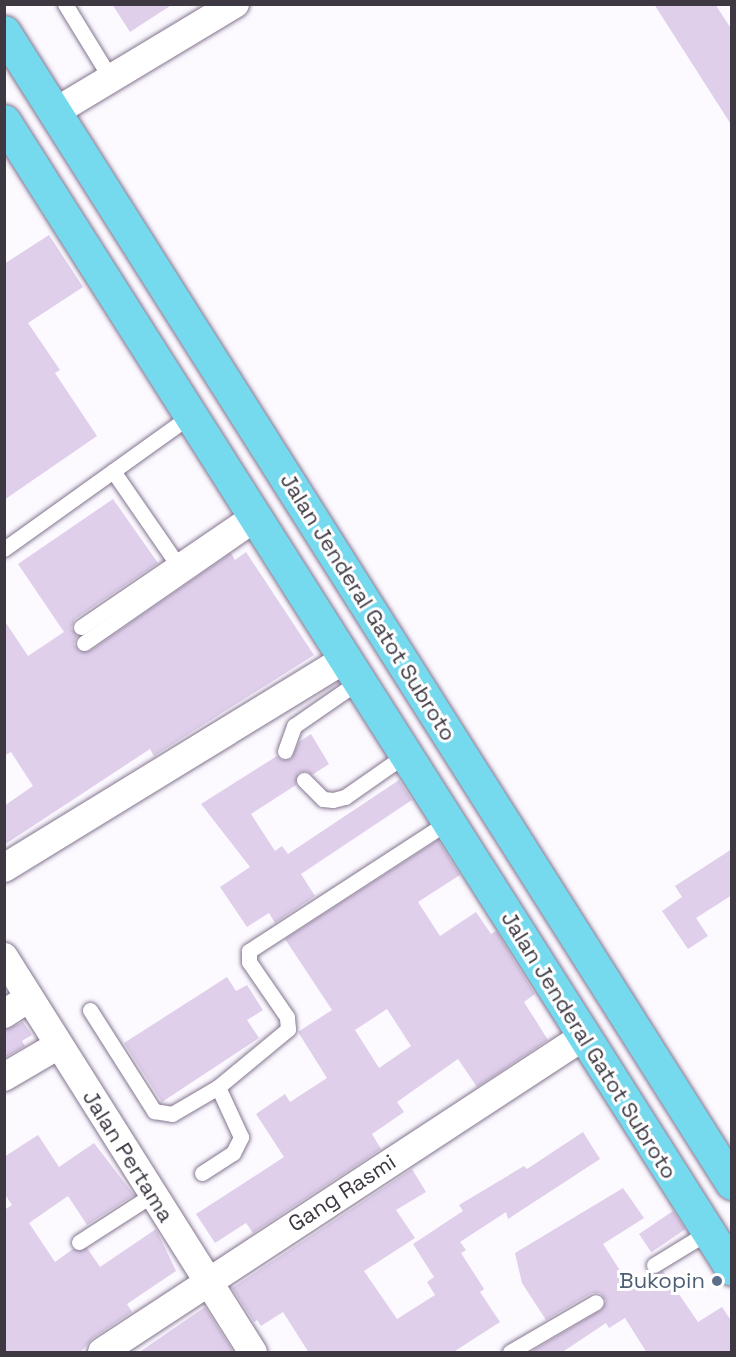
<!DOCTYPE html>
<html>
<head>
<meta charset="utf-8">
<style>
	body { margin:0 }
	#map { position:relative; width:736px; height:1357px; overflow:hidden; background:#fcf9ff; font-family:"Space Grotesk",sans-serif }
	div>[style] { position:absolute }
	.building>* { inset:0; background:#dfcfeb; transform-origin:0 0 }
	.roads { filter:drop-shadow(0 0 2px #84758f) drop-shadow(0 0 2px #84758f) }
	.lane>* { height:15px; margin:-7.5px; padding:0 7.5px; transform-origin:7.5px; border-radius:7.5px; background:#fff }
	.street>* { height:28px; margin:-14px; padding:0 14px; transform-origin:14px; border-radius:14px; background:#fff }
	.primary>* { height:33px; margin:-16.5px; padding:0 16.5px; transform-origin:16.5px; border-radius:16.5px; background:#76daef }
	.dots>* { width:16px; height:16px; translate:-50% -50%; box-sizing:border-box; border:3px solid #fff; border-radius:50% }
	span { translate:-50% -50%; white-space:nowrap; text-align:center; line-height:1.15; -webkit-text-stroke:6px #fff; paint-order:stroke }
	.street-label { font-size:22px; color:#3e3843 }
	.service-label { font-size:22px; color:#4e5e75 }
	.right { translate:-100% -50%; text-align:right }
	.frame { position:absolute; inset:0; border:6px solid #3e3843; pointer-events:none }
</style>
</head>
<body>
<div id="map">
	<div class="building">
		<div style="clip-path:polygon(112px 4px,173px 4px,130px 32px)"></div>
		<div style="clip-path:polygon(654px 4px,715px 4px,732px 30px,732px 126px)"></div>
		<div style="clip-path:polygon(49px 235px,83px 287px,28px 323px,60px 370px,55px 373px,97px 436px,4px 500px,4px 264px)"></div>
		<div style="clip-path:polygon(113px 499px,158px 563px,75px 619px,71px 628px,77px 636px,74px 644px,79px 651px,90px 651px,231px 553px,235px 560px,246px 552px,314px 655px,154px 756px,150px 749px,4px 845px,4px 806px,33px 786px,11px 752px,4px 756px,4px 620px,28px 656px,64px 632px,18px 564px)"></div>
		<div style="clip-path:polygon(311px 734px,329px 764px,312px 775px,306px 771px,298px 773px,296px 785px,251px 814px,275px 851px,282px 846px,288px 854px,399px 780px,412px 800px,301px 874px,315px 896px,275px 923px,269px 913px,247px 927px,220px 887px,250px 867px,201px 804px,277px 756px,282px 760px,291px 759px,299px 742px)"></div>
		<div style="clip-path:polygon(evenodd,438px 840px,460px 875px,418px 902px,440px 936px,476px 912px,491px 934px,496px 931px,535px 994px,524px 1002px,548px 1040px,477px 1087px,458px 1059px,397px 1102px,404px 1112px,372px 1134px,381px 1149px,253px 1233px,246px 1223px,215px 1243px,196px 1214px,284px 1157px,256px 1114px,285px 1094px,290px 1102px,327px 1078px,298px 1032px,332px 1010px,285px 939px,438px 840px,387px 1009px,411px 1046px,379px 1068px,355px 1030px,387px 1009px)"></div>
		<div style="clip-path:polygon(732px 849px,732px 895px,696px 918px,708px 936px,688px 949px,662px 911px,682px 897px,675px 886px)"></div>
		<div style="clip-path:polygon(227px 977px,236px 991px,247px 985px,263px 1010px,247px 1020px,259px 1038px,162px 1102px,124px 1043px)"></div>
		<div style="clip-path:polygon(23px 1022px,32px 1035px,22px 1041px,25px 1046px,4px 1058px,4px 1030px)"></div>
		<div style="clip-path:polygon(583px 1132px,600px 1159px,508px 1219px,506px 1212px,460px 1242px,466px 1250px,461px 1253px,484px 1289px,480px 1292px,500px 1322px,452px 1353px,309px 1353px,283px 1312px,261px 1326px,257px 1320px,254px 1322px,232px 1288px,412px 1169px,426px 1192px,396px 1210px,415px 1238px,364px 1271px,397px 1319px,435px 1295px,427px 1282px,434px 1277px,413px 1244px,463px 1211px,459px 1205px,524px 1166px,527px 1169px)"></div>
		<div style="clip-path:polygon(38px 1135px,59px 1167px,94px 1143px,134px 1195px,87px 1225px,68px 1196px,29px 1223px,55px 1262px,73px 1249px,87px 1248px,100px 1267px,156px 1229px,176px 1271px,127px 1304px,132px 1312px,93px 1338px,80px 1353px,4px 1353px,4px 1210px,12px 1205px,4px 1193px,4px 1157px)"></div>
		<div style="clip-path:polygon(623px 1188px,644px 1218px,603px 1244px,630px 1286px,650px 1274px,663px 1271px,698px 1322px,722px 1307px,732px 1322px,732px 1353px,647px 1353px,625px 1318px,609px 1328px,606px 1323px,561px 1353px,529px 1353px,601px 1310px,606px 1301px,600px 1293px,592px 1293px,546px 1320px,522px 1283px,515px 1253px)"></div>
		<div style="left:673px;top:1211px;width:22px;height:41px;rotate:56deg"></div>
		<div style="clip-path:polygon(205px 1307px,234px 1353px,138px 1353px)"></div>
	</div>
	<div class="roads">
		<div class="lane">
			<div style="left:65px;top:4px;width:88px;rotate:58.5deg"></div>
			<div style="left:113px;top:471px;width:109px;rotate:55.4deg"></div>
			<div style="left:4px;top:549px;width:230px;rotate:-35.6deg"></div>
			<div style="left:81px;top:627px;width:206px;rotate:-34.3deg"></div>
			<div style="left:84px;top:643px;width:213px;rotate:-34.7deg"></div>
			<div style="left:285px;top:751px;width:27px;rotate:-70deg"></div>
			<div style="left:294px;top:726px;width:79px;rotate:-34.7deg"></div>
			<div style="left:304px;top:780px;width:27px;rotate:45deg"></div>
			<div style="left:323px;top:799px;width:10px;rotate:6deg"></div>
			<div style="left:333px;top:800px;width:12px;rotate:-14deg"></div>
			<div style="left:345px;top:797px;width:73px;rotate:-35deg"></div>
			<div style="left:90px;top:1010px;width:120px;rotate:57.6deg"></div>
			<div style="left:154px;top:1111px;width:18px;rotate:9deg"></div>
			<div style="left:172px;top:1114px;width:53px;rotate:-30.4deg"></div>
			<div style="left:218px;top:1087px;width:91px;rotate:-39.6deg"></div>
			<div style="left:288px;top:1029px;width:12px;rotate:-95deg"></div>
			<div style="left:287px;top:1017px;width:67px;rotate:-124.6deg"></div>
			<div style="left:249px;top:962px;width:11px;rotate:-90deg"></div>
			<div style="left:249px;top:951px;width:237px;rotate:-33deg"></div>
			<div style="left:202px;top:1173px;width:37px;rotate:-33deg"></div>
			<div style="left:233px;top:1153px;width:18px;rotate:-63deg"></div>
			<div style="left:241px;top:1137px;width:55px;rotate:-114.7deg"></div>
			<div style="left:79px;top:1242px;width:87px;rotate:-32.8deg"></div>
			<div style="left:654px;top:1265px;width:63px;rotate:-31.4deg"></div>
			<div style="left:510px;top:1352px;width:99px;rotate:-30.2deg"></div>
		</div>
		<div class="street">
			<div style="left:55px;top:112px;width:210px;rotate:-31deg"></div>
			<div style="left:4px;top:868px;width:400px;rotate:-31.5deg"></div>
			<div style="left:4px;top:957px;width:467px;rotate:57.8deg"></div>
			<div style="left:4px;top:1014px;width:30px;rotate:-33deg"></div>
			<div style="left:4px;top:1077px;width:61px;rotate:-30.3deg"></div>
			<div style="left:102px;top:1352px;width:576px;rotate:-33.25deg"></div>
		</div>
		<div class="primary">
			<div style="left:4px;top:32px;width:1362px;rotate:57.69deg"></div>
			<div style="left:4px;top:121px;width:1359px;rotate:57.62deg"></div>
		</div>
	</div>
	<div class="dots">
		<div style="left:717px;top:1281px;background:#5c6f8a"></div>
	</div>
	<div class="street-label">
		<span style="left:368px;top:607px;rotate:58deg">Jalan Jenderal Gatot Subroto</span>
		<span style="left:589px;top:1045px;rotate:58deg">Jalan Jenderal Gatot Subroto</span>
		<span style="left:128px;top:1156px;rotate:58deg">Jalan Pertama</span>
		<span style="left:342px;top:1193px;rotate:-33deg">Gang Rasmi</span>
	</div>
	<div class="service-label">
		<span class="right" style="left:705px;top:1281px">Bukopin</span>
	</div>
	<div class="frame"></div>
</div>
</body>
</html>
